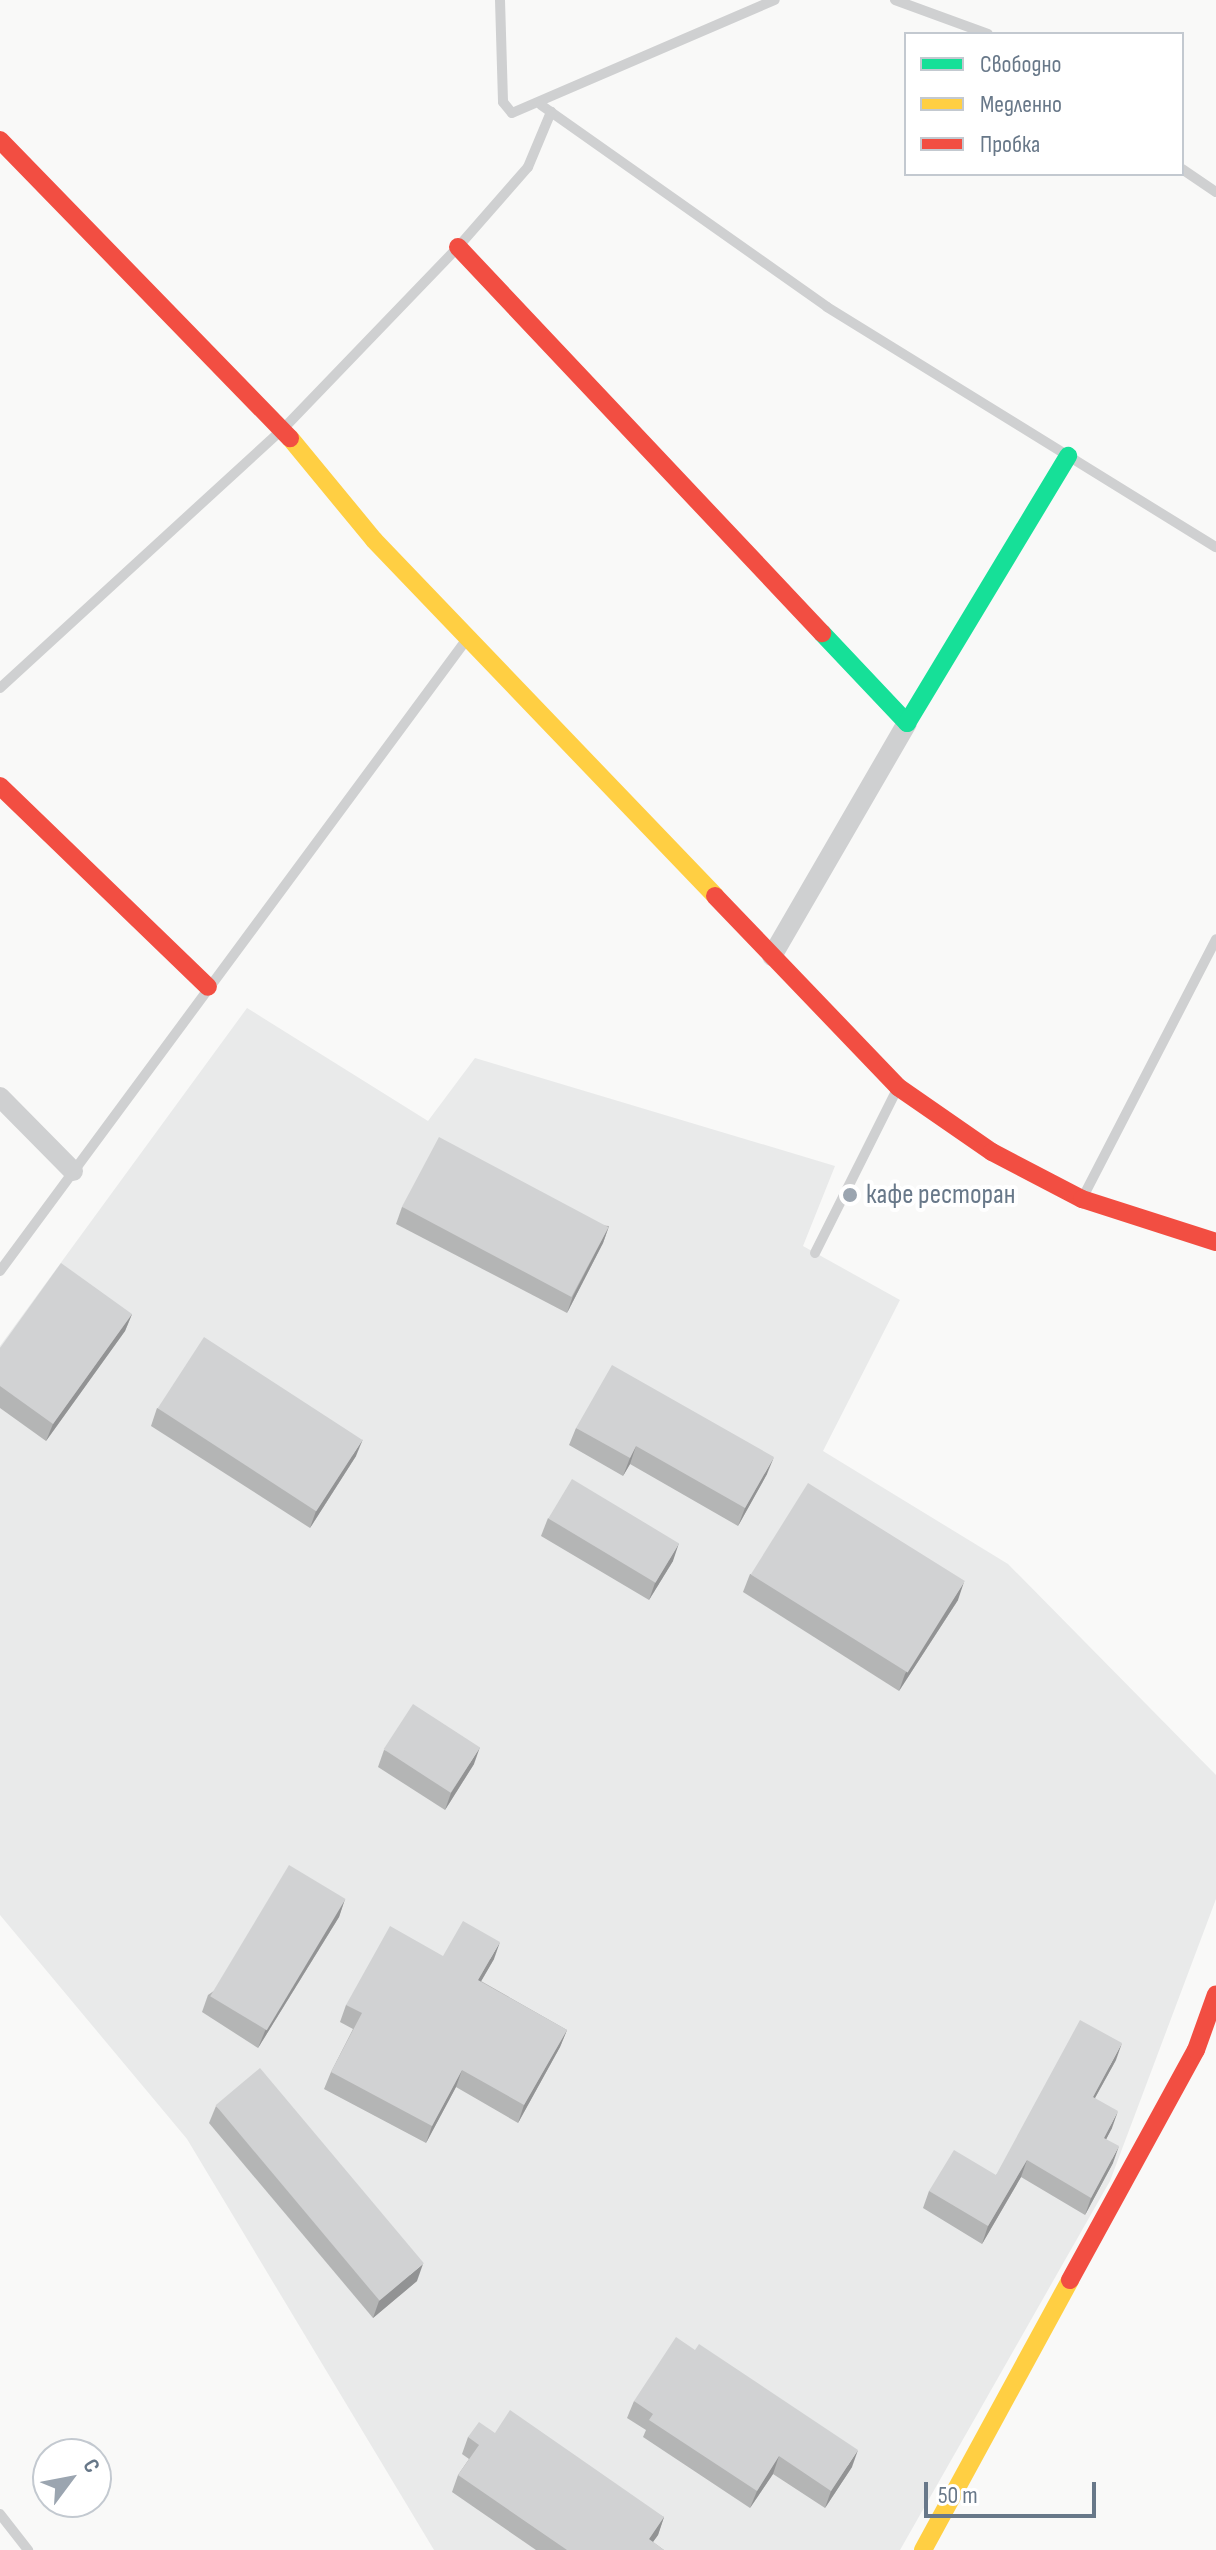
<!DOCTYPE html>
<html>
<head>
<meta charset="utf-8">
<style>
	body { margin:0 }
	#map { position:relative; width:1216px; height:2550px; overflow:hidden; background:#f9f9f8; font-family:"Sofia Sans Condensed",sans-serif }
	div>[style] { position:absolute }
	.built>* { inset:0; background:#e9eaea }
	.lane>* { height:10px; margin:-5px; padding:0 5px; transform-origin:5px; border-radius:5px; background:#cfd0d1 }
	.street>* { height:20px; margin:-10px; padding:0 10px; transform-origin:10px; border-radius:10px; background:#cfd0d1 }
	.fast>* { height:18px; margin:-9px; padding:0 9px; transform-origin:9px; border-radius:9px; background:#16e098 }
	.slow>* { height:18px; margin:-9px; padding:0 9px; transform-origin:9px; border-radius:9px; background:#ffcf43 }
	.jam>* { height:18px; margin:-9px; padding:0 9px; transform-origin:9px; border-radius:9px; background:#f24e42 }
	.wall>* { inset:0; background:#b4b5b5 }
	.shaded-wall>* { inset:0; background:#929394 }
	.building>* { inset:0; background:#d1d2d3; transform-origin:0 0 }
	.dots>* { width:22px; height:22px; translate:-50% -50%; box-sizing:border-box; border:4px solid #fff; border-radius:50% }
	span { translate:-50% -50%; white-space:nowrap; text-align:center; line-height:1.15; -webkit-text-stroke:8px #fff; paint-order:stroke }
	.poi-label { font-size:28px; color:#687889 }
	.left { translate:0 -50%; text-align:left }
	.legend { position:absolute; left:904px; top:32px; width:280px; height:144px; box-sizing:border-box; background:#fff; border:2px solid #c3c9d0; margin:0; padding:10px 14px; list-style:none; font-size:24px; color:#687889 }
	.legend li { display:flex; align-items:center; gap:16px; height:40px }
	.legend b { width:40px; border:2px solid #c3c9d0 }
	.north { position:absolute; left:32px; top:2438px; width:80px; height:80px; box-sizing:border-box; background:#fff; border:2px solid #c3c9d0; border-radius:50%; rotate:58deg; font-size:22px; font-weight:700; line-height:32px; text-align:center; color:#687889 }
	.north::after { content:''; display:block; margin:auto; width:28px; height:36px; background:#9ba5b0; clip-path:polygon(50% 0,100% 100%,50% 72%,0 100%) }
	.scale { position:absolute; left:924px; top:2482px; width:172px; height:36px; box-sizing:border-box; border:4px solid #687889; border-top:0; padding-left:10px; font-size:24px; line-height:28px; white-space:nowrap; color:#687889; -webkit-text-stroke:6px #fff; paint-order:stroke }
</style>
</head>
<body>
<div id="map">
	<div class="built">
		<div style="clip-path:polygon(247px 1008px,428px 1121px,475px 1058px,835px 1166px,803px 1246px,900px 1300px,823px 1451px,1008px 1564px,1216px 1775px,1216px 1899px,1110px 2181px,900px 2550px,434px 2550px,187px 2139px,0 1915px,0 1346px)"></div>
	</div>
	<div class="lane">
		<div style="left:500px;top:0;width:102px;rotate:88.3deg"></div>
		<div style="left:503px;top:102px;width:14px;rotate:51deg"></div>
		<div style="left:512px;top:113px;width:286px;rotate:-23.3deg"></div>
		<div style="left:895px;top:0;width:99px;rotate:20.1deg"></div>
		<div style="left:541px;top:105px;width:350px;rotate:35.2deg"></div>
		<div style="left:827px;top:307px;width:457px;rotate:31.7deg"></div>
		<div style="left:1182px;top:169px;width:41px;rotate:34.1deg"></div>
		<div style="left:0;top:688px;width:384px;rotate:-42.5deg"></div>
		<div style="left:283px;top:429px;width:252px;rotate:-46.1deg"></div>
		<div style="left:458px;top:247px;width:106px;rotate:-48.8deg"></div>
		<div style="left:528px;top:167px;width:60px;rotate:-67.3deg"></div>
		<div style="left:1083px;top:1197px;width:290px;rotate:-62.7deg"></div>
		<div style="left:815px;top:1253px;width:183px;rotate:-63.4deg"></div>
		<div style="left:0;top:1271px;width:786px;rotate:-53.54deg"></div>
		<div style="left:0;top:2514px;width:46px;rotate:52.1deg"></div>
	</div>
	<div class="street">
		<div style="left:772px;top:956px;width:269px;rotate:-59.9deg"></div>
		<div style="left:0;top:1097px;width:104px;rotate:45.4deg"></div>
	</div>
	<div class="fast">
		<div style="left:822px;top:633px;width:124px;rotate:46.6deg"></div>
		<div style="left:907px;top:723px;width:312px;rotate:-58.9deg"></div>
	</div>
	<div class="slow">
		<div style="left:290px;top:438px;width:132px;rotate:50.5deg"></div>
		<div style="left:374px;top:540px;width:493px;rotate:46.2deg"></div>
		<div style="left:923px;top:2550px;width:307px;rotate:-61.4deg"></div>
	</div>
	<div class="jam">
		<div style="left:0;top:140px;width:416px;rotate:45.8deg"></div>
		<div style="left:458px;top:247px;width:531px;rotate:46.68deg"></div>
		<div style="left:0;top:786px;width:289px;rotate:44deg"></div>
		<div style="left:715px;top:896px;width:265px;rotate:46.2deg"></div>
		<div style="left:898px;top:1087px;width:114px;rotate:34.7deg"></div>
		<div style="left:992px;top:1152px;width:102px;rotate:27.6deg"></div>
		<div style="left:1082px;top:1199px;width:141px;rotate:17.8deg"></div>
		<div style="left:1070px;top:2280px;width:262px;rotate:-61.3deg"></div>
		<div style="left:1196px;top:2050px;width:59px;rotate:-70.3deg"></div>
	</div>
	<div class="wall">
		<div style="clip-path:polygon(402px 1207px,609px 1226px,603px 1243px,567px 1313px,396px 1224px)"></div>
		<div style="clip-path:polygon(132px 1314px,125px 1331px,46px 1441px,0 1408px,0 1348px)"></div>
		<div style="clip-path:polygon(157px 1408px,356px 1456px,310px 1528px,151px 1426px)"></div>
		<div style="clip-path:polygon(576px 1428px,767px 1474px,738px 1526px,630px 1464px,623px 1476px,569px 1445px)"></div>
		<div style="clip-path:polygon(548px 1518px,673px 1561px,649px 1600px,541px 1536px)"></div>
		<div style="clip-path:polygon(750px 1574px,958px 1600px,899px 1691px,743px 1592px)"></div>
		<div style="clip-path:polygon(384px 1750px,474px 1764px,445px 1810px,378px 1767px)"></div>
		<div style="clip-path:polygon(345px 1899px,339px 1917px,258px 2048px,202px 2012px,208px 1995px)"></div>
		<div style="clip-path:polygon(443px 1956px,494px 1959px,481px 1981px,567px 2030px,560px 2047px,518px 2123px,456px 2087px,426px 2143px,324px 2089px,331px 2072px,353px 2029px,340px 2022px,346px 2005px)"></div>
		<div style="clip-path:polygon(1116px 2060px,1095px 2098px,1112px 2128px,1106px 2139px,1113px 2163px,1085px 2215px,1021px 2177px,982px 2244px,923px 2208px,929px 2191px,996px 2175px)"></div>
		<div style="clip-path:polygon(216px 2106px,417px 2281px,373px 2318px,209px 2123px)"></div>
		<div style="clip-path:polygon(634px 2401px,852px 2467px,825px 2508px,773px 2474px,750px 2508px,643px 2437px,646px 2430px,627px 2418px)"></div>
		<div style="clip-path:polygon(495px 2433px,664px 2517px,658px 2535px,653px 2542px,664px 2550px,536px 2550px,452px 2492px,458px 2475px,469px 2459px,462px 2454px,468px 2437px)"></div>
	</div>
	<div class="shaded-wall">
		<div style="clip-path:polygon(609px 1226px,603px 1243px,567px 1313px,573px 1296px)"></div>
		<div style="clip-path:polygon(132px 1314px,125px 1331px,46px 1441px,53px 1424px)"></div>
		<div style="clip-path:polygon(363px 1439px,356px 1456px,310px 1528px,316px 1511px)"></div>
		<div style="clip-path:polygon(636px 1446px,630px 1464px,623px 1476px,630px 1458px)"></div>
		<div style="clip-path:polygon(774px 1457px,767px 1474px,738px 1526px,745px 1508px)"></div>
		<div style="clip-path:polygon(679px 1543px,673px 1561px,649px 1600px,655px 1583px)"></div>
		<div style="clip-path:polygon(964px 1582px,958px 1600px,899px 1691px,905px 1674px)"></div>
		<div style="clip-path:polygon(480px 1747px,474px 1764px,445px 1810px,451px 1793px)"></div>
		<div style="clip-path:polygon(345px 1899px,339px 1917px,258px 2048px,265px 2031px)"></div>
		<div style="clip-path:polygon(500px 1942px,494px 1959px,472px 1997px,478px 1980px)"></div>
		<div style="clip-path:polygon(567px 2030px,560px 2047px,518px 2123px,524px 2105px)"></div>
		<div style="clip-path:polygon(1122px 2043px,1116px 2060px,1086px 2114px,1093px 2097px)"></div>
		<div style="clip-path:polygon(462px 2070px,456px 2087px,426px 2143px,432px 2126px)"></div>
		<div style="clip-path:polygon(1118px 2111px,1112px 2128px,1098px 2155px,1104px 2138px)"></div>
		<div style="clip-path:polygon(1119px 2146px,1113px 2163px,1085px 2215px,1091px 2198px)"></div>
		<div style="clip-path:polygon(1027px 2160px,1021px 2177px,982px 2244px,988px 2226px)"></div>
		<div style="clip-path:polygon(423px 2264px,417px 2281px,373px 2318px,379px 2301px)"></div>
		<div style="clip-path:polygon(858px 2450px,852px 2467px,825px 2508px,831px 2491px)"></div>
		<div style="clip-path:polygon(779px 2456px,773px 2474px,750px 2508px,757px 2491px)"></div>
		<div style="clip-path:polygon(664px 2517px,658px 2535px,647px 2550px,649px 2539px)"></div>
	</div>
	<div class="building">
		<div style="left:439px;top:1137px;width:192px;height:79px;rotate:28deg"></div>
		<div style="clip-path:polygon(61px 1263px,132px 1314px,53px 1424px,0 1386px,0 1348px)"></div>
		<div style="left:204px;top:1337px;width:189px;height:85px;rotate:33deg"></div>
		<div style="clip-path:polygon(612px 1365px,774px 1457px,745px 1508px,636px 1446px,630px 1458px,576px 1428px)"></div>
		<div style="left:572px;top:1479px;width:125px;height:46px;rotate:31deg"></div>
		<div style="left:808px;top:1483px;width:185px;height:108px;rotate:32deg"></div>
		<div style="left:413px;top:1704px;width:80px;height:54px;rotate:33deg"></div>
		<div style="left:289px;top:1865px;width:66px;height:153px;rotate:31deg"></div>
		<div style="clip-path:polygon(463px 1921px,500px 1942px,478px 1980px,567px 2030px,524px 2105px,462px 2070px,432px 2126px,331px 2072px,362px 2013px,346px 2005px,390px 1926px,443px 1956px)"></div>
		<div style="clip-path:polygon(1080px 2020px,1122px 2043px,1093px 2097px,1118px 2111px,1104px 2138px,1119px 2146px,1091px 2198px,1027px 2160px,988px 2226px,929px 2191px,954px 2150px,996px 2175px)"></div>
		<div style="left:260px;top:2068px;width:255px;height:58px;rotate:50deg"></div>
		<div style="clip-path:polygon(676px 2337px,695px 2350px,699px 2344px,858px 2450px,831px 2491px,779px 2456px,757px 2491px,649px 2420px,653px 2414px,634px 2401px)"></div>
		<div style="clip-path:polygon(510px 2410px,664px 2517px,649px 2539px,664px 2550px,567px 2550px,458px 2475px,479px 2445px,468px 2437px,479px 2422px,495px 2433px)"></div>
	</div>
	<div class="dots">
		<div style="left:850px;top:1195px;background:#9ba5b0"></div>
	</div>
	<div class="poi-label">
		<span class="left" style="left:866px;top:1195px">кафе ресторан</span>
	</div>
	<ul class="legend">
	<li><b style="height:10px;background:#16e098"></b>Свободно</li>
	<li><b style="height:10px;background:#ffcf43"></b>Медленно</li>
	<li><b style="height:10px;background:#f24e42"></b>Пробка</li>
	</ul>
	<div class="north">С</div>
	<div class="scale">50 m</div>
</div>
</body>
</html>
